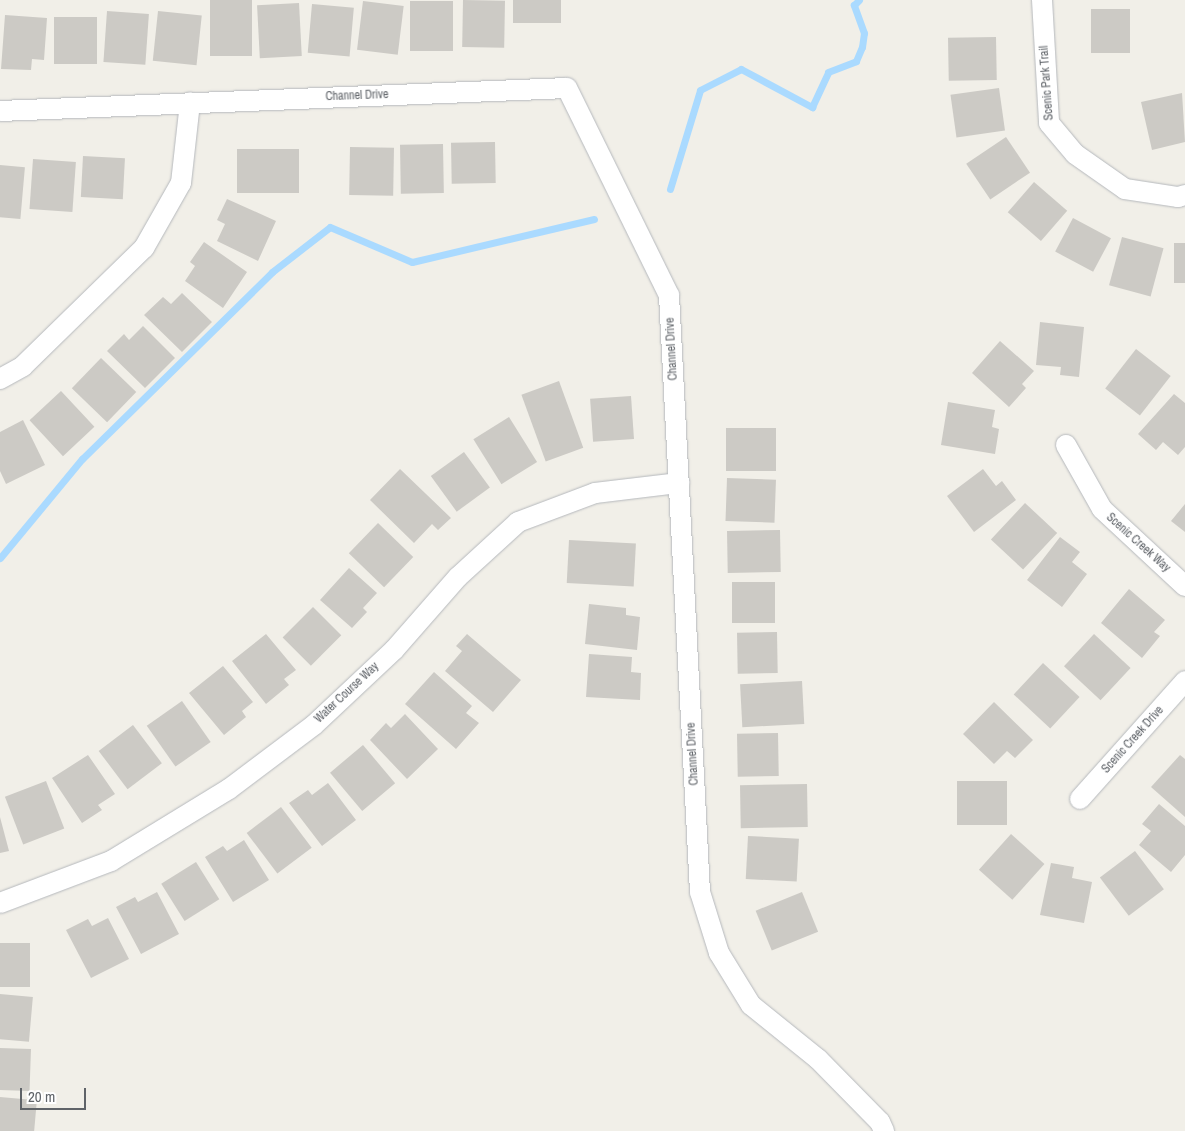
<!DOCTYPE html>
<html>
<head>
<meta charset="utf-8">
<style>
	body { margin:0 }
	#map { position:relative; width:1185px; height:1131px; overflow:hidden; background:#f1efe8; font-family:"Archivo Narrow",sans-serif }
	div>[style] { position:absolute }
	.stream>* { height:7px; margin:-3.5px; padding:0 3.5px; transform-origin:3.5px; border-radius:3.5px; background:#aadaff }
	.building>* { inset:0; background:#cccac5; transform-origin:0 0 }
	.roads { filter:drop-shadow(0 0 1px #b5b8bc) drop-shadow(0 0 1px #b5b8bc) }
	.minor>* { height:20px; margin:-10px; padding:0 10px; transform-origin:10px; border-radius:10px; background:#fff }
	span { translate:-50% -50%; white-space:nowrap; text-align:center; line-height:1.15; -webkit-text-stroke:4.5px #fff; paint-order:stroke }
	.street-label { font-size:12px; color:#5f6368 }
	.scale { position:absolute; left:20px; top:1088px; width:66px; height:22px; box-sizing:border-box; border:2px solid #5f6368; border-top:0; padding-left:6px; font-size:15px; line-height:18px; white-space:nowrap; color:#5f6368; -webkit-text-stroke:4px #fff; paint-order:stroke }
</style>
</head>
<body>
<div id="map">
	<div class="stream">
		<div style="left:670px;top:189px;width:103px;rotate:-73.1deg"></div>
		<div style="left:700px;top:90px;width:46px;rotate:-27.1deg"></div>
		<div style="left:741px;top:69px;width:81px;rotate:28.2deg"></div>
		<div style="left:812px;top:107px;width:38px;rotate:-65deg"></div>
		<div style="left:828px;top:72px;width:30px;rotate:-21deg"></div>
		<div style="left:856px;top:61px;width:15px;rotate:-67deg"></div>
		<div style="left:862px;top:47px;width:14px;rotate:-82deg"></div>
		<div style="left:864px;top:33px;width:30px;rotate:-110deg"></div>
		<div style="left:854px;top:5px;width:7px;rotate:-45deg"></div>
		<div style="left:0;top:558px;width:129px;rotate:-50.4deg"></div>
		<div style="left:82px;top:459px;width:267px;rotate:-44.5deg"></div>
		<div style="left:272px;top:272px;width:73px;rotate:-37.8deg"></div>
		<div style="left:330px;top:227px;width:89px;rotate:23.1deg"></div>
		<div style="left:412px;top:262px;width:187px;rotate:-13.3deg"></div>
	</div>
	<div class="building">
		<div style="left:210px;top:0;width:42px;height:56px"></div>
		<div style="left:463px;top:0;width:42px;height:47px;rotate:1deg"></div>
		<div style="left:513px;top:0;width:48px;height:23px"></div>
		<div style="left:363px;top:1px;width:41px;height:49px;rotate:7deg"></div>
		<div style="left:410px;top:1px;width:43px;height:50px"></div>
		<div style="left:299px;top:3px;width:53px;height:42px;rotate:87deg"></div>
		<div style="left:312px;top:4px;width:42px;height:49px;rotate:5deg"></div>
		<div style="left:1130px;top:9px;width:44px;height:39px;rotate:90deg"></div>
		<div style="left:107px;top:11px;width:42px;height:51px;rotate:4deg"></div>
		<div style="left:158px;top:11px;width:44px;height:50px;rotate:6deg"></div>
		<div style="clip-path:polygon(5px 15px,47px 18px,44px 60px,32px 59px,31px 70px,1px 69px)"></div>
		<div style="left:54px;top:17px;width:43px;height:47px"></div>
		<div style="left:996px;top:37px;width:43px;height:48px;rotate:89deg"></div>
		<div style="left:999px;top:88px;width:43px;height:49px;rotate:82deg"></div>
		<div style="clip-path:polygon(1182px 93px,1185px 142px,1152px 150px,1141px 102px)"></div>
		<div style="left:1006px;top:137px;width:43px;height:48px;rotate:56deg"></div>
		<div style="left:495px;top:142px;width:41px;height:44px;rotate:89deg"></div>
		<div style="left:443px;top:144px;width:49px;height:43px;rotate:89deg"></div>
		<div style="left:350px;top:147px;width:44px;height:48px;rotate:1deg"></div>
		<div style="left:237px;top:149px;width:62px;height:44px"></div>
		<div style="left:83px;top:156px;width:42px;height:41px;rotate:3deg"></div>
		<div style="left:33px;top:159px;width:43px;height:50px;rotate:4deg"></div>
		<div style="left:0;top:165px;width:25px;height:52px;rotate:5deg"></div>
		<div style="left:1034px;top:182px;width:44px;height:40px;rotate:41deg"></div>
		<div style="clip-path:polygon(227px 199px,276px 221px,258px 261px,217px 241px,225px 224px,217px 220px)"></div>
		<div style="left:1073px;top:218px;width:43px;height:38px;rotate:28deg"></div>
		<div style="left:1122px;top:237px;width:43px;height:50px;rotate:15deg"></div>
		<div style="clip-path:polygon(204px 242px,247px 272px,223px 308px,185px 281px,195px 266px,190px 262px)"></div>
		<div style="left:1174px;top:243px;width:11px;height:40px"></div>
		<div style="clip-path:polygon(182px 293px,212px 322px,182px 352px,144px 315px,163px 297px,171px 304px)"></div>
		<div style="clip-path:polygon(1040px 322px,1084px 327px,1079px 377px,1060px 375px,1061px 367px,1036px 365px)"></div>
		<div style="clip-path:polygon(143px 326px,175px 358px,145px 388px,107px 351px,124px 334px,129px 340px)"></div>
		<div style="clip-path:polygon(1000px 341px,1034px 371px,1022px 384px,1026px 388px,1009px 407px,972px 373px)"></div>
		<div style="left:1136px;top:349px;width:44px;height:50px;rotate:38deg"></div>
		<div style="left:101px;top:358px;width:49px;height:42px;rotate:44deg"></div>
		<div style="left:559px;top:381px;width:71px;height:40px;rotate:70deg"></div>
		<div style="left:61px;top:391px;width:49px;height:43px;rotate:47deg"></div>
		<div style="clip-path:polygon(1174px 394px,1185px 403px,1185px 447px,1178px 455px,1163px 442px,1156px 450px,1138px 434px)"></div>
		<div style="left:631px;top:396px;width:43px;height:41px;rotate:86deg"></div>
		<div style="clip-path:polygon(948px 402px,995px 410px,992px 427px,999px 429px,995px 454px,941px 445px)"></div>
		<div style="left:509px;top:417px;width:53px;height:42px;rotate:58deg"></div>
		<div style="clip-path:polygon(23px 420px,45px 465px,6px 484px,0 471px,0 432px)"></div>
		<div style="left:776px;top:428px;width:43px;height:50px;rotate:90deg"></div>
		<div style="left:464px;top:452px;width:44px;height:41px;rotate:54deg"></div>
		<div style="clip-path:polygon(400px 469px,451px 518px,438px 530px,432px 524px,414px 543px,370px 500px)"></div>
		<div style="clip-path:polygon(983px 469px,996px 486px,1002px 481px,1016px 500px,974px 532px,947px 496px)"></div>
		<div style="left:727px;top:478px;width:49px;height:43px;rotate:2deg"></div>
		<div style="left:1025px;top:503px;width:44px;height:50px;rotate:43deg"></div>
		<div style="clip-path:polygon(1185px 504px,1185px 532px,1171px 521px)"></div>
		<div style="left:378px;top:523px;width:49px;height:42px;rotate:44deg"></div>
		<div style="left:780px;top:530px;width:42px;height:53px;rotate:89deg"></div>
		<div style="clip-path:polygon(1060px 537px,1080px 552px,1072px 562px,1087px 574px,1062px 607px,1027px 580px)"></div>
		<div style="left:569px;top:540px;width:67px;height:43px;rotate:3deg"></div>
		<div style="clip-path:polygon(349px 568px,377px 593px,363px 608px,367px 612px,352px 628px,320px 600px)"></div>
		<div style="left:732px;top:582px;width:43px;height:41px"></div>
		<div style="clip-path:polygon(1129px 589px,1165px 620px,1154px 632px,1160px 636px,1142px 658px,1101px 623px)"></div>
		<div style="clip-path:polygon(589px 604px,626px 608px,626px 615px,640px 617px,637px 650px,585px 644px)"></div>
		<div style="left:313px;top:607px;width:40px;height:43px;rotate:45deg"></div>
		<div style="left:777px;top:632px;width:41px;height:40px;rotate:89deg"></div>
		<div style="clip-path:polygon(266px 634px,296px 670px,284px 679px,289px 685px,266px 704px,232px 661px)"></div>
		<div style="clip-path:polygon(467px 634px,521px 680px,493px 712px,445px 671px,462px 651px,456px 646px)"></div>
		<div style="left:1094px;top:634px;width:50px;height:44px;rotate:43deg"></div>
		<div style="clip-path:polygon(589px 654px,632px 657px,631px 672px,641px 673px,640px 700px,586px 697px)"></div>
		<div style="left:1043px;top:663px;width:50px;height:43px;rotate:43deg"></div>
		<div style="clip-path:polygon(223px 666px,253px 702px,242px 711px,246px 717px,224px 735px,189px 693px)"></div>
		<div style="clip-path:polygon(434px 672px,472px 706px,466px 713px,479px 723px,456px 749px,405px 704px)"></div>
		<div style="left:802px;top:681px;width:43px;height:62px;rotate:87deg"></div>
		<div style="left:182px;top:701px;width:50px;height:43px;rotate:55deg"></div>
		<div style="clip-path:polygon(994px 702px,1033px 740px,1015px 758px,1007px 751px,994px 764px,963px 734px)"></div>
		<div style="clip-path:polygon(405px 714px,438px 749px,407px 779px,370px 740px,386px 723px,391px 728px)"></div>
		<div style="left:133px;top:725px;width:48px;height:43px;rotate:53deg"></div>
		<div style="left:778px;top:733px;width:43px;height:41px;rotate:89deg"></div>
		<div style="left:363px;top:745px;width:50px;height:43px;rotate:50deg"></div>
		<div style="clip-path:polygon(88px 755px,115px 794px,98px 805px,102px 810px,82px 823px,52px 778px)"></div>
		<div style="clip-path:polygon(1180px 755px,1185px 759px,1185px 817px,1151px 787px)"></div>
		<div style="left:46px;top:781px;width:51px;height:44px;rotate:69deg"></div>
		<div style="left:957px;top:781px;width:50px;height:44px"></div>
		<div style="clip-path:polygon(328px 783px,356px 820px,322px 846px,289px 803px,308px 790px,312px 795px)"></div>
		<div style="left:807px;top:784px;width:43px;height:67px;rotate:89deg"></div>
		<div style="clip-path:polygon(1159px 804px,1185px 826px,1185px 855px,1171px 872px,1139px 845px,1151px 831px,1142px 824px)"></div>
		<div style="left:281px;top:807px;width:51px;height:43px;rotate:53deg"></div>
		<div style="clip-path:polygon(0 817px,9px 851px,0 853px)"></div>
		<div style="left:1011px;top:834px;width:45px;height:48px;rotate:42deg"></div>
		<div style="left:748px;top:836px;width:51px;height:43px;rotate:3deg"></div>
		<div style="clip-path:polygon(244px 840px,269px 880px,233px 902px,205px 857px,223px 846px,227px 851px)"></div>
		<div style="left:1135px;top:851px;width:48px;height:44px;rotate:53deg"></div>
		<div style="left:196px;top:862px;width:44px;height:41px;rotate:58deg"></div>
		<div style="clip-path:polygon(1051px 863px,1074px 867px,1072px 878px,1092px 882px,1084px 923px,1040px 915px)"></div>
		<div style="clip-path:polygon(157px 892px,179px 934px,141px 954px,116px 907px,135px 897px,138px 902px)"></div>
		<div style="left:802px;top:892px;width:43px;height:50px;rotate:68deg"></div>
		<div style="clip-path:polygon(108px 918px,129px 959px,91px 978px,66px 930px,88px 919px,92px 926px)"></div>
		<div style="left:0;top:943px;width:30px;height:44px"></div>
		<div style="left:0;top:994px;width:33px;height:45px;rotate:5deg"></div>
		<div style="left:0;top:1048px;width:31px;height:42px;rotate:2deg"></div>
		<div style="left:0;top:1097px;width:37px;height:34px;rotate:5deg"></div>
	</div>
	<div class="roads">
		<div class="minor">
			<div style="left:1042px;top:0;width:123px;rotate:86.7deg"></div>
			<div style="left:1049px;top:123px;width:40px;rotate:50deg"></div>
			<div style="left:1075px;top:154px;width:61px;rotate:35deg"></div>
			<div style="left:1125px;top:189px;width:54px;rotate:8.6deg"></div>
			<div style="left:1178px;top:197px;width:7px;rotate:-16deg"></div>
			<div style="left:0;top:111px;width:567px;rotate:-2.32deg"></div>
			<div style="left:567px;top:88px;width:231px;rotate:63.8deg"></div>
			<div style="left:669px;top:295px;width:598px;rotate:87.03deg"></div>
			<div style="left:700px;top:892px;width:64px;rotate:72.7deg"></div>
			<div style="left:719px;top:953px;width:61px;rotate:58.4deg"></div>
			<div style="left:751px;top:1005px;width:86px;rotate:38.9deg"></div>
			<div style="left:818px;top:1059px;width:88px;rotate:45.5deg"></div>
			<div style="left:880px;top:1122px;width:10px;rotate:66deg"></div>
			<div style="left:0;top:379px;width:26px;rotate:-29deg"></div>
			<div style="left:23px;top:366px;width:169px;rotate:-44.3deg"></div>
			<div style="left:144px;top:248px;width:75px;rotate:-60.4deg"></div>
			<div style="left:181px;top:183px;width:81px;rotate:-83.6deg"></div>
			<div style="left:1066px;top:445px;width:73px;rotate:60.6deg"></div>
			<div style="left:1102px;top:509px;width:113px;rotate:42.9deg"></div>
			<div style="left:1080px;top:799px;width:158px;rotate:-48.3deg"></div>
			<div style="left:0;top:903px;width:119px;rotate:-20.7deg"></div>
			<div style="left:111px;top:861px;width:138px;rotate:-31.4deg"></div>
			<div style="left:229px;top:789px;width:106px;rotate:-37deg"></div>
			<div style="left:314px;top:725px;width:110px;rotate:-43.2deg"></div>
			<div style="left:394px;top:650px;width:97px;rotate:-48.8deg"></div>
			<div style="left:458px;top:577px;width:81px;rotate:-42.5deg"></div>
			<div style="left:518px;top:522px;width:82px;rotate:-20.6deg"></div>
			<div style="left:595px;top:493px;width:85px;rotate:-6.8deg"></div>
		</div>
	</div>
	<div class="street-label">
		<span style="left:1047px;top:83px;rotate:-94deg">Scenic Park Trail</span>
		<span style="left:357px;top:96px;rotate:-2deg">Channel Drive</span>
		<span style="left:672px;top:349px;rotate:-93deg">Channel Drive</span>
		<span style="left:1138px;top:543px;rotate:42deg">Scenic Creek Way</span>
		<span style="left:347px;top:693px;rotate:-43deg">Water Course Way</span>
		<span style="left:1133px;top:740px;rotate:-48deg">Scenic Creek Drive</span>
		<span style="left:693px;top:754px;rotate:-93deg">Channel Drive</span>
	</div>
	<div class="scale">20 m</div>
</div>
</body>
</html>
